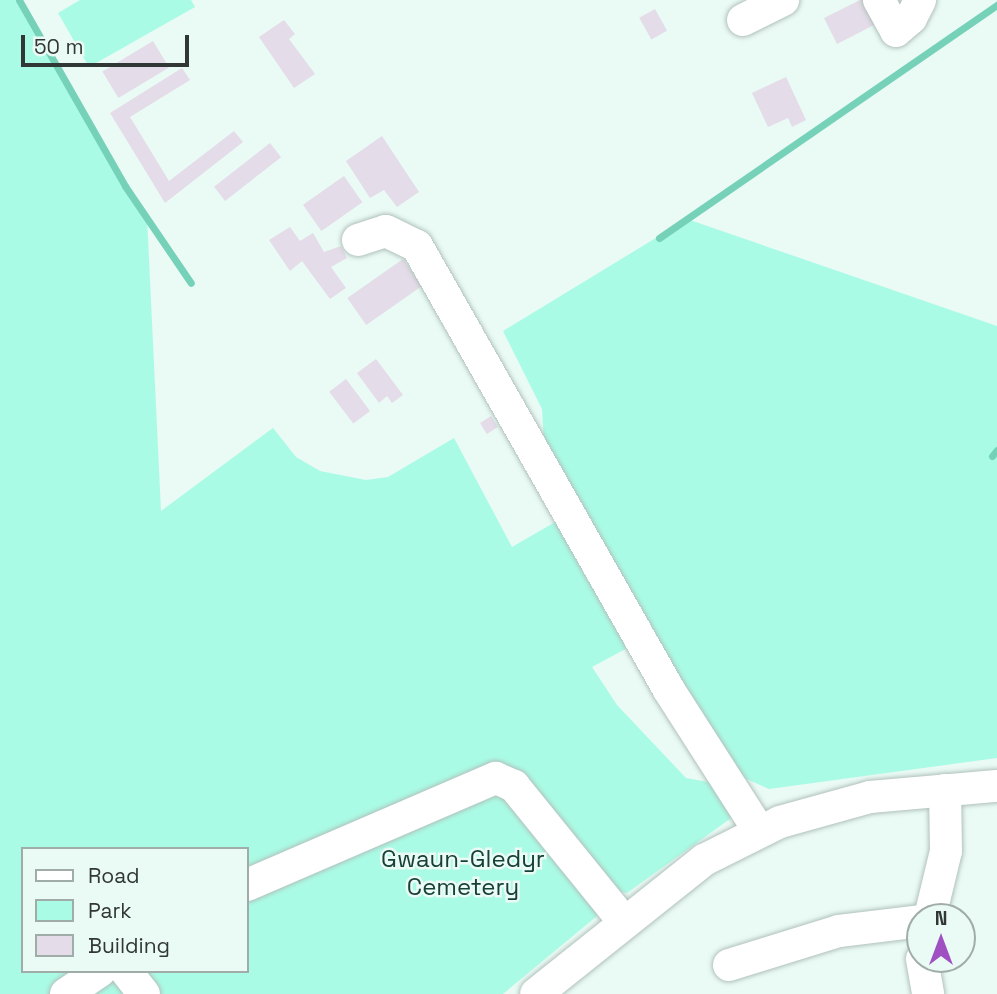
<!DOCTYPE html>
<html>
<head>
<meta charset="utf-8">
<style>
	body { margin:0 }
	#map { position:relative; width:997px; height:994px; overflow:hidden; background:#eafaf5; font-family:"Space Grotesk",sans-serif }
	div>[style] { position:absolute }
	.green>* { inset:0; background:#aafbe5 }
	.stream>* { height:7px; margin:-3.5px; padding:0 3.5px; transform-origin:3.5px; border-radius:3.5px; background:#76d1b9 }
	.building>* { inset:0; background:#e4dce8; transform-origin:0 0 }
	.roads { filter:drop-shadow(0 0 2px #b1c1bc) drop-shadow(0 0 2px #b1c1bc) }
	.minor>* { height:32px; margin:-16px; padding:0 16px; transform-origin:16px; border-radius:16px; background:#fff }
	span { translate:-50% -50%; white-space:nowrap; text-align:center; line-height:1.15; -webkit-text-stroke:5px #eafaf5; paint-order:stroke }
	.park-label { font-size:24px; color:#174037 }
	.legend { position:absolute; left:21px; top:847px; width:228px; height:126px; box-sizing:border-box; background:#eafaf5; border:2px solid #a0aca8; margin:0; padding:9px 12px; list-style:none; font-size:21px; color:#313735 }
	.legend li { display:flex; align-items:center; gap:14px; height:35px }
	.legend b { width:35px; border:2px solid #a0aca8 }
	.north { position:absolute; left:906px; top:903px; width:70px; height:70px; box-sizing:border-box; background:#eafaf5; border:2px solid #a0aca8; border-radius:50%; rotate:0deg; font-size:19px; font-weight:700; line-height:28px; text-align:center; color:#313735 }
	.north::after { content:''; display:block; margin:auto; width:24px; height:32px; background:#9f50c1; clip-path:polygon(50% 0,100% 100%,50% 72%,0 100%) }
	.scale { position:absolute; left:21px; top:35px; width:168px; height:32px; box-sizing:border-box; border:4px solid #313735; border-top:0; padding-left:9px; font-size:21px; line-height:24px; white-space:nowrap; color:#313735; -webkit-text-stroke:5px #eafaf5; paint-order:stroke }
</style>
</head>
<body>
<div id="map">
	<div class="green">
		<div style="clip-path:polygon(evenodd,0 0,19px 0,147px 217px,161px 511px,273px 428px,296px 457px,320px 471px,366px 480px,388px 477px,454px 438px,512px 547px,557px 521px,631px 646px,592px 667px,617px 705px,686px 778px,719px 784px,734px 816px,627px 893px,614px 890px,596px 903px,597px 916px,503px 994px,0 994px,0 0,23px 849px,247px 849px,247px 971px,23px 971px,23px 849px)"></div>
		<div style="clip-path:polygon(80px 0,191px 0,195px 7px,89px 67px,58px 13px)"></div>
		<div style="clip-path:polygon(687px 219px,997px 326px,997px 758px,769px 789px,742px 777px,670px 666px,544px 443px,542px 409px,503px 331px)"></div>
	</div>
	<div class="stream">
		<div style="left:19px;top:0;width:214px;rotate:60.3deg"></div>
		<div style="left:125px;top:186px;width:117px;rotate:55.8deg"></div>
		<div style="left:659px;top:238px;width:411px;rotate:-34.6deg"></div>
		<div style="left:992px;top:456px;width:8px;rotate:-50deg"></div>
	</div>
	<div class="building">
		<div style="clip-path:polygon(860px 0,867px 0,878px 23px,837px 44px,824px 18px)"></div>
		<div style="left:655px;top:9px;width:25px;height:18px;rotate:61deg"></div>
		<div style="clip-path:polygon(284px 20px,295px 34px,289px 39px,315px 74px,294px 88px,259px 37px)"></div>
		<div style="left:153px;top:41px;width:31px;height:59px;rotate:59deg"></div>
		<div style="clip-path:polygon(182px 68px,190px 80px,130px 117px,169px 181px,234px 131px,243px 142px,165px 203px,110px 113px)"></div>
		<div style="clip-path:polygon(786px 77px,806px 120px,792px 127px,788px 118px,768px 127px,752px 93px)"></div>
		<div style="clip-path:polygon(382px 136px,419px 192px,397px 207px,384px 190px,370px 198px,346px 161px)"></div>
		<div style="left:270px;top:143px;width:18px;height:71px;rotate:52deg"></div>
		<div style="left:344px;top:176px;width:32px;height:50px;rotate:55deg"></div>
		<div style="clip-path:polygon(290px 227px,300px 241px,313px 233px,324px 252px,341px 246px,347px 258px,331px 267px,346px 288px,330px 299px,302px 261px,290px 271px,269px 240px)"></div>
		<div style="left:403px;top:259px;width:33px;height:68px;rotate:55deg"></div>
		<div style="clip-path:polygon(376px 359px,403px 395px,392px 403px,387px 396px,379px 403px,357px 373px)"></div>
		<div style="left:346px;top:379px;width:40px;height:21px;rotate:53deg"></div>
		<div style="left:491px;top:416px;width:13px;height:13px;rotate:58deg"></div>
	</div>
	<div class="roads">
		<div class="minor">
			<div style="left:879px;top:0;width:35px;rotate:61deg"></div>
			<div style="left:896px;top:31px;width:20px;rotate:-41deg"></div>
			<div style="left:911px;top:18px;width:20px;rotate:-63deg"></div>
			<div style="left:743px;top:20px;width:45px;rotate:-26.6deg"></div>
			<div style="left:358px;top:240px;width:29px;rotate:-18deg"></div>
			<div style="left:386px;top:231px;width:34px;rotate:26deg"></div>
			<div style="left:417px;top:246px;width:511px;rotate:60.42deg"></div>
			<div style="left:669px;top:690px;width:167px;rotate:57.4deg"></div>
			<div style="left:247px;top:885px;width:271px;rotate:-23.3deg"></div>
			<div style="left:496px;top:778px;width:20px;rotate:24deg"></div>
			<div style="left:514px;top:786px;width:175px;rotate:51deg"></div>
			<div style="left:930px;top:917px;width:68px;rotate:-76.4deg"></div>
			<div style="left:946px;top:851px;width:61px;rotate:-90.9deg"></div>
			<div style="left:922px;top:959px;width:36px;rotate:80deg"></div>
			<div style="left:729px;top:965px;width:115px;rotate:-17.2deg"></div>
			<div style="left:839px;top:931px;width:82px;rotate:-7deg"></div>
			<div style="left:126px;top:971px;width:29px;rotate:52deg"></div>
			<div style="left:66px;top:994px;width:41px;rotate:-34.1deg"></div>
			<div style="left:536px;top:994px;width:215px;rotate:-38.6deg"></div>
			<div style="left:704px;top:860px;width:85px;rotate:-26.6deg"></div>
			<div style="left:780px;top:822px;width:93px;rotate:-15.5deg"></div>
			<div style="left:870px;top:797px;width:127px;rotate:-5deg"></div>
		</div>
	</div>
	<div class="park-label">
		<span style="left:463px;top:873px">Gwaun-Gledyr<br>Cemetery</span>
	</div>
	<ul class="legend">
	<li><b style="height:9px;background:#fff"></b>Road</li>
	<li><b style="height:19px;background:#aafbe5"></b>Park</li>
	<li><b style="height:19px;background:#e4dce8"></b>Building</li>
	</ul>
	<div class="north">N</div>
	<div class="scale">50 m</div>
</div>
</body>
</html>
